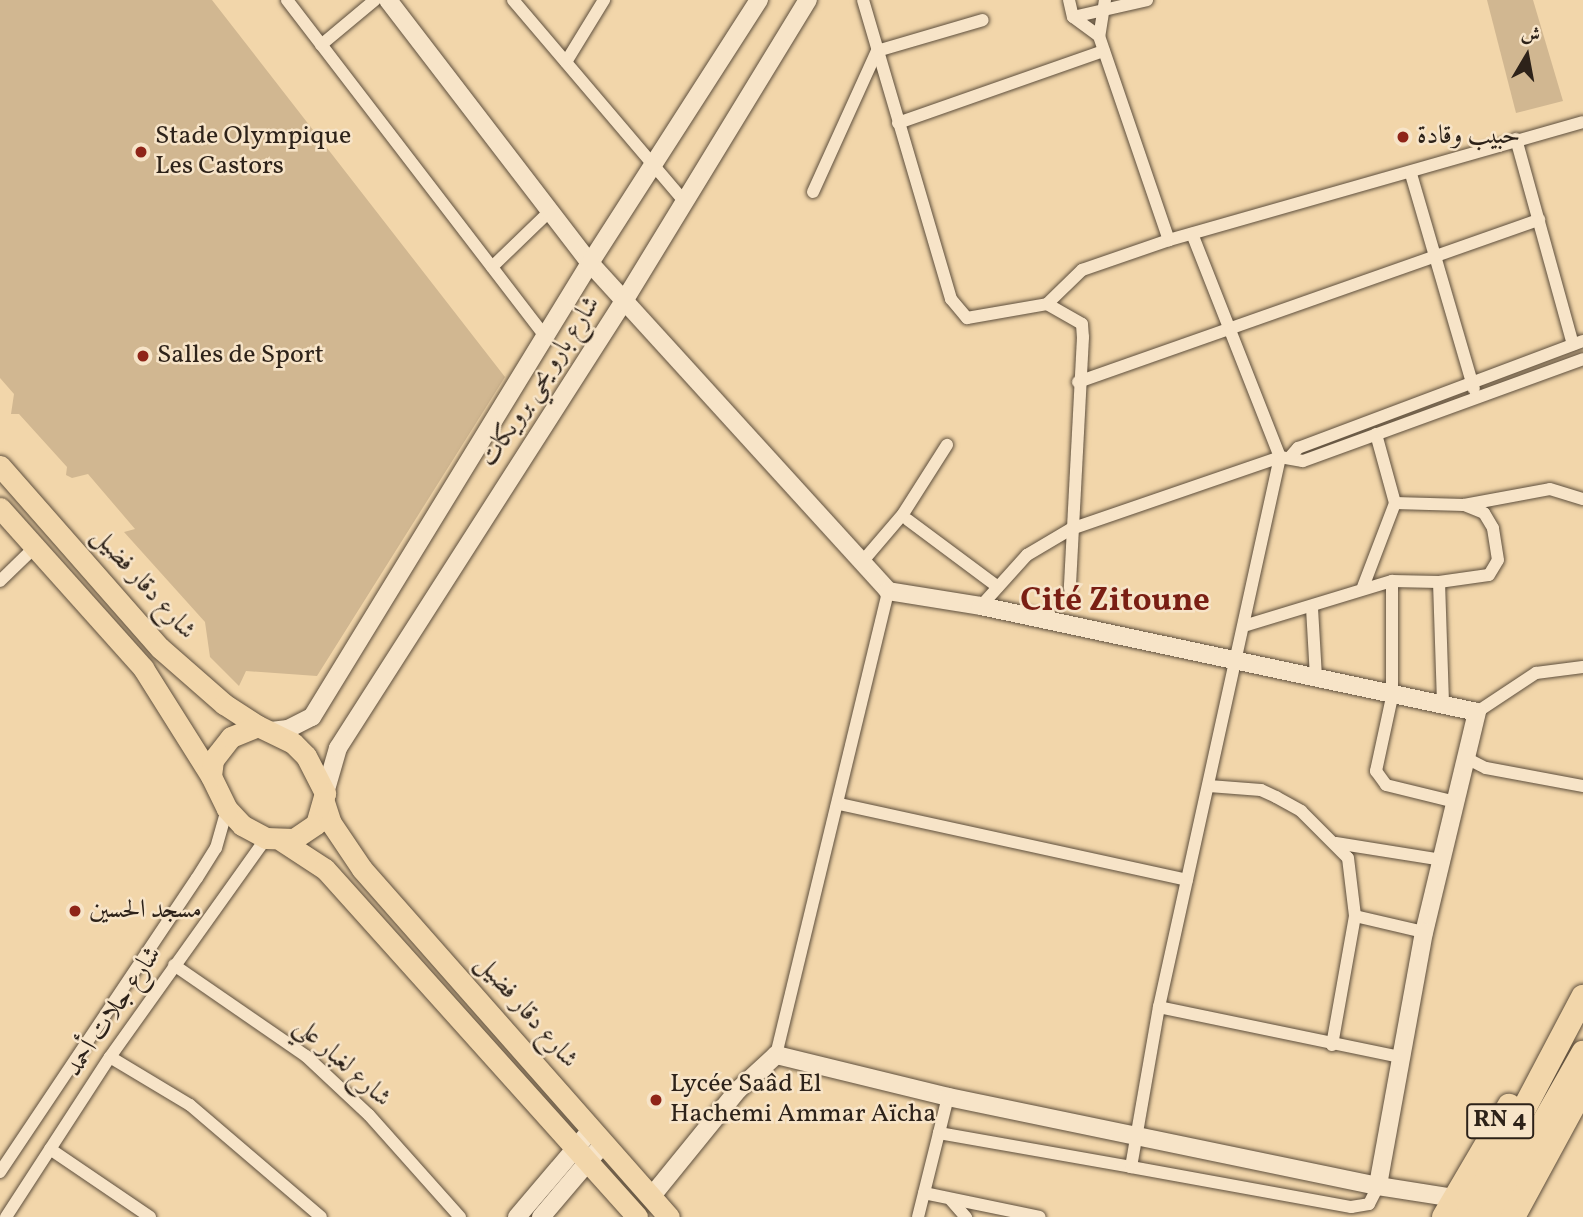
<!DOCTYPE html>
<html>
<head>
<meta charset="utf-8">
<style>
	body { margin:0 }
	#map { position:relative; width:1583px; height:1217px; overflow:hidden; background:#f2d6aa; font-family:Vollkorn,Amiri,serif }
	div>[style] { position:absolute }
	.green>* { inset:0; background:#d1b791 }
	.roads { filter:drop-shadow(0 0 2px #5e4f3d) drop-shadow(0 0 2px #5e4f3d) }
	.street>* { height:12px; margin:-6px; padding:0 6px; transform-origin:6px; border-radius:6px; background:#f7e4c8 }
	.secondary>* { height:18px; margin:-9px; padding:0 9px; transform-origin:9px; border-radius:9px; background:#f7e4c8 }
	.primary>* { height:21px; margin:-10.5px; padding:0 10.5px; transform-origin:10.5px; border-radius:10.5px; background:#f2d6aa }
	.highway>* { height:24px; margin:-12px; padding:0 12px; transform-origin:12px; border-radius:12px; background:#f2d6aa }
	.dots>* { width:19px; height:19px; translate:-50% -50%; box-sizing:border-box; border:4px solid #f7e4c8; border-radius:50% }
	span { translate:-50% -50%; white-space:nowrap; text-align:center; line-height:1.15; -webkit-text-stroke:5px #f7e4c8; paint-order:stroke }
	.shield-label span { padding:2px 5px; background:#f7e4c8; border:2px solid; border-radius:5px; -webkit-text-stroke-width:0 }
	.shield-label { font-size:24px; color:#2d2219; font-weight:700 }
	.poi-label { font-size:26px; color:#2d2219 }
	.left { translate:0 -50%; text-align:left }
	.street-label { font-size:26px; color:#2d2219 }
	.district-label { font-size:33px; color:#7a1f14; font-weight:700 }
	.north { position:absolute; left:1492px; top:21px; width:70px; height:70px; -webkit-text-stroke:5px #f7e4c8; paint-order:stroke; rotate:10deg; font-size:19px; font-weight:700; line-height:28px; text-align:center; color:#2d2219 }
	.north::after { content:''; display:block; margin:auto; width:24px; height:32px; background:#2d2219; clip-path:polygon(50% 0,100% 100%,50% 72%,0 100%) }
</style>
</head>
<body>
<div id="map">
	<div class="green">
		<div style="clip-path:polygon(0 0,212px 0,505px 377px,317px 676px,246px 671px,239px 686px,210px 657px,205px 622px,124px 532px,135px 529px,88px 474px,72px 478px,66px 475px,67px 467px,19px 414px,11px 414px,14px 394px,0 378px)"></div>
		<div style="clip-path:polygon(1487px 0,1533px 0,1563px 101px,1516px 113px)"></div>
	</div>
	<div class="roads">
		<div class="street">
			<div style="left:287px;top:0;width:424px;rotate:52.5deg"></div>
			<div style="left:513px;top:0;width:262px;rotate:49.6deg"></div>
			<div style="left:863px;top:0;width:312px;rotate:73.6deg"></div>
			<div style="left:951px;top:299px;width:25px;rotate:50deg"></div>
			<div style="left:967px;top:318px;width:81px;rotate:-9.9deg"></div>
			<div style="left:1047px;top:304px;width:49px;rotate:-44.2deg"></div>
			<div style="left:1082px;top:270px;width:92px;rotate:-19deg"></div>
			<div style="left:1169px;top:240px;width:430px;rotate:-15.9deg"></div>
			<div style="left:1069px;top:0;width:17px;rotate:77deg"></div>
			<div style="left:1073px;top:17px;width:32px;rotate:36deg"></div>
			<div style="left:1105px;top:0;width:36px;rotate:99deg"></div>
			<div style="left:1099px;top:36px;width:216px;rotate:71.1deg"></div>
			<div style="left:1073px;top:17px;width:76px;rotate:-12.9deg"></div>
			<div style="left:321px;top:45px;width:70px;rotate:-39.8deg"></div>
			<div style="left:566px;top:62px;width:73px;rotate:-58.5deg"></div>
			<div style="left:898px;top:123px;width:218px;rotate:-19.3deg"></div>
			<div style="left:1516px;top:139px;width:213px;rotate:74.5deg"></div>
			<div style="left:1411px;top:174px;width:224px;rotate:73.7deg"></div>
			<div style="left:813px;top:192px;width:155px;rotate:-65.6deg"></div>
			<div style="left:877px;top:51px;width:110px;rotate:-16.3deg"></div>
			<div style="left:492px;top:267px;width:81px;rotate:-44deg"></div>
			<div style="left:1047px;top:304px;width:40px;rotate:29.7deg"></div>
			<div style="left:1082px;top:324px;width:13px;rotate:86deg"></div>
			<div style="left:1083px;top:337px;width:252px;rotate:93deg"></div>
			<div style="left:1078px;top:382px;width:489px;rotate:-19.4deg"></div>
			<div style="left:1376px;top:434px;width:72px;rotate:74.6deg"></div>
			<div style="left:1395px;top:503px;width:69px;rotate:1.7deg"></div>
			<div style="left:1464px;top:505px;width:87px;rotate:-10.5deg"></div>
			<div style="left:1550px;top:489px;width:34px;rotate:17deg"></div>
			<div style="left:1291px;top:456px;width:11px;rotate:-49deg"></div>
			<div style="left:1298px;top:448px;width:304px;rotate:-20.6deg"></div>
			<div style="left:908px;top:520px;width:112px;rotate:36.7deg"></div>
			<div style="left:862px;top:562px;width:63px;rotate:-49.5deg"></div>
			<div style="left:903px;top:514px;width:82px;rotate:-57.5deg"></div>
			<div style="left:0;top:581px;width:49px;rotate:-44.2deg"></div>
			<div style="left:1392px;top:581px;width:116px;rotate:90deg"></div>
			<div style="left:1392px;top:697px;width:76px;rotate:102.2deg"></div>
			<div style="left:1376px;top:771px;width:17px;rotate:54deg"></div>
			<div style="left:1386px;top:785px;width:71px;rotate:13.8deg"></div>
			<div style="left:1439px;top:582px;width:123px;rotate:88.1deg"></div>
			<div style="left:1363px;top:587px;width:90px;rotate:-69.1deg"></div>
			<div style="left:981px;top:606px;width:69px;rotate:-48deg"></div>
			<div style="left:1027px;top:555px;width:51px;rotate:-30.6deg"></div>
			<div style="left:1071px;top:529px;width:221px;rotate:-19deg"></div>
			<div style="left:1280px;top:457px;width:23px;rotate:10deg"></div>
			<div style="left:1303px;top:461px;width:298px;rotate:-20deg"></div>
			<div style="left:1312px;top:608px;width:69px;rotate:86.7deg"></div>
			<div style="left:1247px;top:625px;width:152px;rotate:-16.9deg"></div>
			<div style="left:1392px;top:581px;width:47px;rotate:1.2deg"></div>
			<div style="left:1439px;top:582px;width:50px;rotate:-8deg"></div>
			<div style="left:1489px;top:575px;width:17px;rotate:-59deg"></div>
			<div style="left:1498px;top:560px;width:32px;rotate:-99deg"></div>
			<div style="left:1493px;top:528px;width:17px;rotate:-121deg"></div>
			<div style="left:1484px;top:513px;width:22px;rotate:-158deg"></div>
			<div style="left:1477px;top:712px;width:71px;rotate:-33.5deg"></div>
			<div style="left:1536px;top:673px;width:47px;rotate:-7.3deg"></div>
			<div style="left:1466px;top:758px;width:22px;rotate:27deg"></div>
			<div style="left:1486px;top:768px;width:99px;rotate:10.5deg"></div>
			<div style="left:1209px;top:786px;width:52px;rotate:4.4deg"></div>
			<div style="left:1261px;top:790px;width:17px;rotate:25deg"></div>
			<div style="left:1276px;top:797px;width:29px;rotate:29deg"></div>
			<div style="left:1301px;top:811px;width:66px;rotate:45deg"></div>
			<div style="left:1348px;top:858px;width:58px;rotate:83.1deg"></div>
			<div style="left:1355px;top:916px;width:131px;rotate:100.1deg"></div>
			<div style="left:839px;top:804px;width:356px;rotate:12.3deg"></div>
			<div style="left:1336px;top:843px;width:107px;rotate:9.1deg"></div>
			<div style="left:1355px;top:916px;width:71px;rotate:13.1deg"></div>
			<div style="left:174px;top:965px;width:160px;rotate:34.6deg"></div>
			<div style="left:306px;top:1056px;width:86px;rotate:43.1deg"></div>
			<div style="left:369px;top:1115px;width:137px;rotate:48.3deg"></div>
			<div style="left:1159px;top:1007px;width:247px;rotate:11.7deg"></div>
			<div style="left:776px;top:1055px;width:477px;rotate:-76.4deg"></div>
			<div style="left:110px;top:1057px;width:93px;rotate:31deg"></div>
			<div style="left:190px;top:1105px;width:172px;rotate:40.5deg"></div>
			<div style="left:939px;top:1133px;width:37px;rotate:-76deg"></div>
			<div style="left:50px;top:1149px;width:121px;rotate:34.2deg"></div>
			<div style="left:1131px;top:1167px;width:224px;rotate:10.3deg"></div>
			<div style="left:1351px;top:1207px;width:18px;rotate:-9deg"></div>
			<div style="left:1369px;top:1204px;width:20px;rotate:-63deg"></div>
			<div style="left:0;top:1172px;width:354px;rotate:-56.2deg"></div>
			<div style="left:197px;top:878px;width:36px;rotate:-58deg"></div>
			<div style="left:216px;top:848px;width:41px;rotate:-74.2deg"></div>
			<div style="left:924px;top:1193px;width:118px;rotate:11.7deg"></div>
			<div style="left:951px;top:1200px;width:23px;rotate:49deg"></div>
			<div style="left:6px;top:1217px;width:191px;rotate:-57deg"></div>
			<div style="left:110px;top:1057px;width:269px;rotate:-54.5deg"></div>
			<div style="left:918px;top:1217px;width:87px;rotate:-76deg"></div>
			<div style="left:939px;top:1133px;width:195px;rotate:10deg"></div>
			<div style="left:1131px;top:1167px;width:162px;rotate:-80.1deg"></div>
			<div style="left:1159px;top:1007px;width:563px;rotate:-77.59deg"></div>
			<div style="left:1280px;top:457px;width:240px;rotate:-111.5deg"></div>
		</div>
		<div class="secondary">
			<div style="left:388px;top:0;width:332px;rotate:52.5deg"></div>
			<div style="left:590px;top:263px;width:443px;rotate:47.7deg"></div>
			<div style="left:888px;top:591px;width:94px;rotate:9.2deg"></div>
			<div style="left:981px;top:606px;width:507px;rotate:12.06deg"></div>
			<div style="left:1477px;top:712px;width:226px;rotate:103.5deg"></div>
			<div style="left:1424px;top:932px;width:258px;rotate:100.3deg"></div>
			<div style="left:271px;top:731px;width:17px;rotate:-7deg"></div>
			<div style="left:288px;top:729px;width:27px;rotate:-27deg"></div>
			<div style="left:312px;top:717px;width:532px;rotate:-58.52deg"></div>
			<div style="left:590px;top:263px;width:313px;rotate:-57.3deg"></div>
			<div style="left:325px;top:793px;width:47px;rotate:-73.9deg"></div>
			<div style="left:338px;top:748px;width:531px;rotate:-57.39deg"></div>
			<div style="left:624px;top:301px;width:353px;rotate:-58.6deg"></div>
			<div style="left:651px;top:1197px;width:138px;rotate:-50.9deg"></div>
			<div style="left:738px;top:1090px;width:52px;rotate:-42.6deg"></div>
			<div style="left:776px;top:1055px;width:177px;rotate:13.7deg"></div>
			<div style="left:948px;top:1097px;width:439px;rotate:11.7deg"></div>
			<div style="left:1378px;top:1186px;width:78px;rotate:8.9deg"></div>
			<div style="left:517px;top:1217px;width:116px;rotate:-49.6deg"></div>
			<div style="left:541px;top:1217px;width:97px;rotate:-49.6deg"></div>
		</div>
		<div class="primary">
			<div style="left:0;top:466px;width:242px;rotate:48.7deg"></div>
			<div style="left:160px;top:648px;width:85px;rotate:41.2deg"></div>
			<div style="left:224px;top:704px;width:40px;rotate:32.9deg"></div>
			<div style="left:0;top:508px;width:215px;rotate:48.2deg"></div>
			<div style="left:143px;top:668px;width:128px;rotate:57.8deg"></div>
			<div style="left:258px;top:726px;width:39px;rotate:26deg"></div>
			<div style="left:293px;top:743px;width:18px;rotate:45deg"></div>
			<div style="left:306px;top:756px;width:42px;rotate:62.8deg"></div>
			<div style="left:325px;top:793px;width:32px;rotate:106deg"></div>
			<div style="left:316px;top:824px;width:27px;rotate:146deg"></div>
			<div style="left:294px;top:839px;width:28px;rotate:-178deg"></div>
			<div style="left:266px;top:838px;width:27px;rotate:-152deg"></div>
			<div style="left:242px;top:825px;width:22px;rotate:-133deg"></div>
			<div style="left:227px;top:809px;width:37px;rotate:-116deg"></div>
			<div style="left:211px;top:776px;width:16px;rotate:-83deg"></div>
			<div style="left:213px;top:760px;width:29px;rotate:-52deg"></div>
			<div style="left:231px;top:737px;width:29px;rotate:-22deg"></div>
			<div style="left:324px;top:802px;width:22px;rotate:72deg"></div>
			<div style="left:331px;top:823px;width:55px;rotate:56deg"></div>
			<div style="left:362px;top:869px;width:464px;rotate:48.6deg"></div>
			<div style="left:282px;top:841px;width:51px;rotate:33.1deg"></div>
			<div style="left:325px;top:869px;width:467px;rotate:48.1deg"></div>
		</div>
		<div class="highway">
			<div style="left:1444px;top:1217px;width:129px;rotate:-59.6deg"></div>
			<div style="left:1467px;top:1217px;width:249px;rotate:-62.2deg"></div>
			<div style="left:1490px;top:1217px;width:189px;rotate:-60.4deg"></div>
			<div style="left:1513px;top:1217px;width:147px;rotate:-61.5deg"></div>
		</div>
	</div>
	<div class="dots">
		<div style="left:1403px;top:137px;background:#8f2418"></div>
		<div style="left:141px;top:152px;background:#8f2418"></div>
		<div style="left:143px;top:356px;background:#8f2418"></div>
		<div style="left:75px;top:911px;background:#8f2418"></div>
		<div style="left:656px;top:1100px;background:#8f2418"></div>
	</div>
	<div class="shield-label">
		<span style="left:1500px;top:1121px">RN 4</span>
	</div>
	<div class="poi-label">
		<span class="left" style="left:155px;top:152px">Stade Olympique<br>Les Castors</span>
		<span class="left" style="left:1417px;top:137px">حبيب وقادة</span>
		<span class="left" style="left:157px;top:356px">Salles de Sport</span>
		<span class="left" style="left:89px;top:911px">مسجد الحسين</span>
		<span class="left" style="left:670px;top:1100px">Lycée Saâd El<br>Hachemi Ammar Aïcha</span>
	</div>
	<div class="street-label">
		<span style="left:541px;top:382px;rotate:-57deg">شارع بارو يحي برويكات</span>
		<span style="left:143px;top:584px;rotate:48deg">شارع دقار فضيل</span>
		<span style="left:114px;top:1012px;rotate:-56deg">شارع جلات أحمد</span>
		<span style="left:526px;top:1012px;rotate:49deg">شارع دقار فضيل</span>
		<span style="left:342px;top:1063px;rotate:42deg">شارع لغبار علي</span>
	</div>
	<div class="district-label">
		<span style="left:1115px;top:603px">Cité Zitoune</span>
	</div>
	<div class="north">ش</div>
</div>
</body>
</html>
